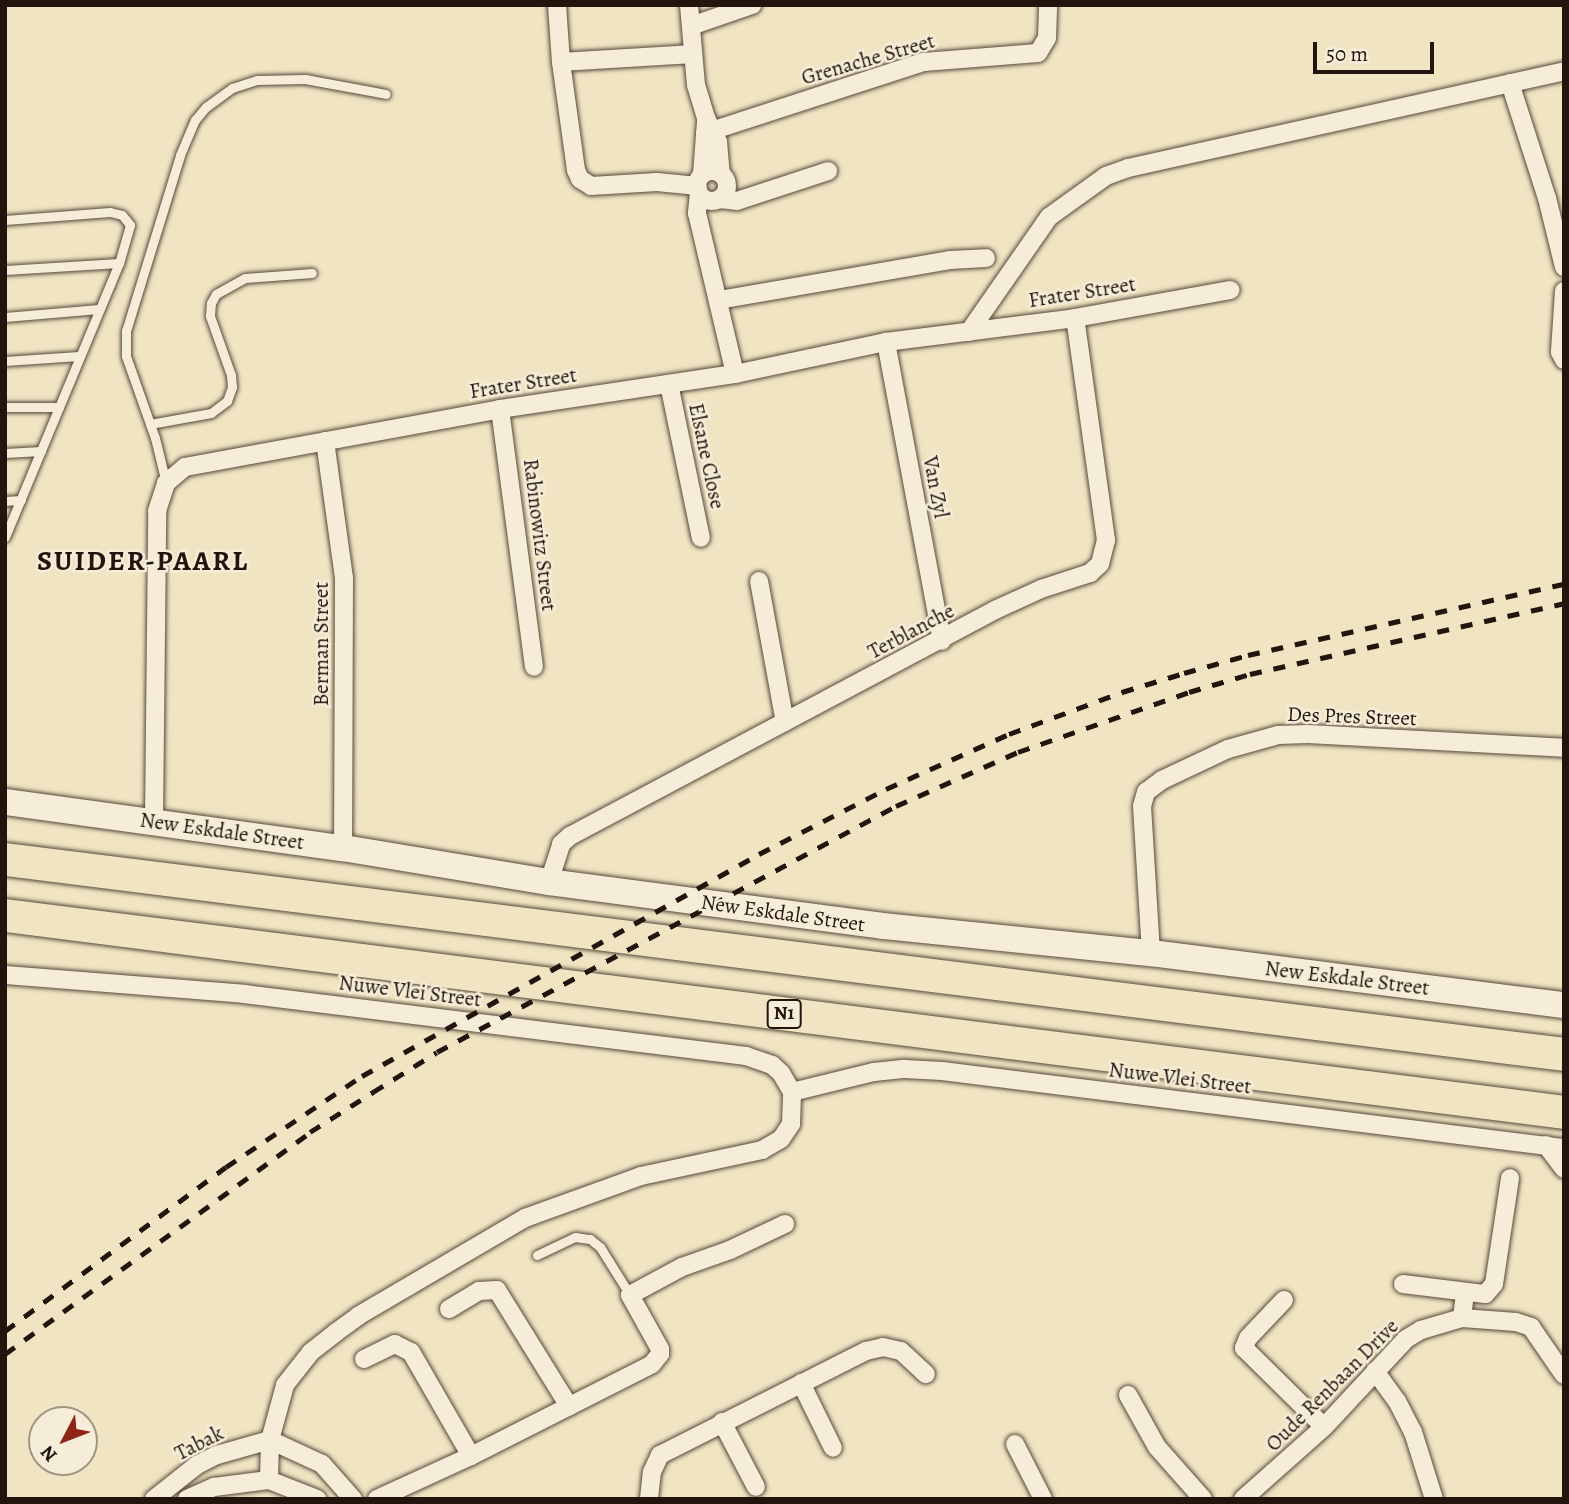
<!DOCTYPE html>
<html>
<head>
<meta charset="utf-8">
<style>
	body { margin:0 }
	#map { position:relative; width:1569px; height:1504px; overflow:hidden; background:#f0e4c2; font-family:Alegreya,serif }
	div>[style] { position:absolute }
	.roads { filter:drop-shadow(0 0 2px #55493b) drop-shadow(0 0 2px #55493b) }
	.lane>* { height:9px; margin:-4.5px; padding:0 4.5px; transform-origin:4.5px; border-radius:4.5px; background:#f5edd7 }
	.street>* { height:18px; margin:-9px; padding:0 9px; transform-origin:9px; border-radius:9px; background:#f5edd7 }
	.street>.ring { margin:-9px; padding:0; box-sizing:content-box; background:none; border:18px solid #f5edd7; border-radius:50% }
	.secondary>* { height:26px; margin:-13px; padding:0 13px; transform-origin:13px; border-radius:13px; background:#f5edd7 }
	.highway>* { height:33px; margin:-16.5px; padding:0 16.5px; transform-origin:16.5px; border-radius:16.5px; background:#f0e4c2 }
	.rail>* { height:5px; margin-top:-2.5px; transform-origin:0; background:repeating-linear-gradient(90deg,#21150e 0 12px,transparent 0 24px) }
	span { translate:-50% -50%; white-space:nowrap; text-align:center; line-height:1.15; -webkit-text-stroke:5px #f5edd7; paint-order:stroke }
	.shield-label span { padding:2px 5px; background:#f5edd7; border:2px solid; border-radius:5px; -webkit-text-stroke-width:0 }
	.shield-label { font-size:19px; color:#21150e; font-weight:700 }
	.street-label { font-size:21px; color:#21150e }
	.district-label { font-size:28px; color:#21150e; font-weight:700; letter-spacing:2px }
	.frame { position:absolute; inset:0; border:7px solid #21150e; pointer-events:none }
	.north { position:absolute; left:28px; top:1406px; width:70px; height:70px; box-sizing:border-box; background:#f5edd7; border:2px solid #a09787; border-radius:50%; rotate:228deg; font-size:19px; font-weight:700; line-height:28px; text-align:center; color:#21150e }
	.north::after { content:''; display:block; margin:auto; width:24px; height:32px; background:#8f2418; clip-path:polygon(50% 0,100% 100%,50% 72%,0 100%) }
	.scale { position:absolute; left:1313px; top:42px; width:121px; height:32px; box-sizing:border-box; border:4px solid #21150e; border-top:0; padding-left:9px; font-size:21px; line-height:24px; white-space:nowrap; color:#21150e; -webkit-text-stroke:5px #f5edd7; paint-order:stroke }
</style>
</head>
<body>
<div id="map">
	<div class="roads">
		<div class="lane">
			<div style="left:5px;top:220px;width:105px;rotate:-4.4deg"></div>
			<div style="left:110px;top:212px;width:12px;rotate:14deg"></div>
			<div style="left:122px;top:215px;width:13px;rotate:51deg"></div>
			<div style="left:130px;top:225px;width:40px;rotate:106deg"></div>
			<div style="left:119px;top:263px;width:297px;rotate:112.6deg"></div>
			<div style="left:5px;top:270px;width:114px;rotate:-3.5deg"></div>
			<div style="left:5px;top:317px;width:94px;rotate:-4.9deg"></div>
			<div style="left:5px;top:361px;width:74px;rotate:-3.9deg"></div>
			<div style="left:5px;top:407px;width:54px"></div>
			<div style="left:150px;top:424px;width:62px;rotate:-10.2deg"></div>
			<div style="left:211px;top:413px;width:20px;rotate:-37deg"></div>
			<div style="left:227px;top:401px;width:15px;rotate:-70deg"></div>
			<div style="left:232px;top:387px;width:12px;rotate:-95deg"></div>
			<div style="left:231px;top:375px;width:63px;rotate:-109.6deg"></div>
			<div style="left:210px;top:316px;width:13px;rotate:-86deg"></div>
			<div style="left:211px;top:303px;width:10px;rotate:-61deg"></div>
			<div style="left:216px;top:294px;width:33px;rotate:-29deg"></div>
			<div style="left:245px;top:278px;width:67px;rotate:-4.3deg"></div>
			<div style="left:5px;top:453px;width:36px;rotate:-3deg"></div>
			<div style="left:166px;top:483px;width:46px;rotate:-103.7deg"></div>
			<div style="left:155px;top:438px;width:87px;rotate:-109.5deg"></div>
			<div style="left:126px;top:356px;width:25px;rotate:-90deg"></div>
			<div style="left:126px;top:331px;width:184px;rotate:-72.9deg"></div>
			<div style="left:180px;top:155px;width:38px;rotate:-67deg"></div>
			<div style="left:195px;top:120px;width:17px;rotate:-50deg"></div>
			<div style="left:206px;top:107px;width:32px;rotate:-36deg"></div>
			<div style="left:232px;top:88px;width:26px;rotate:-18deg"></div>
			<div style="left:257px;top:80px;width:48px;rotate:-1.2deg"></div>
			<div style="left:305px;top:79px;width:82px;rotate:10.5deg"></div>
			<div style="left:5px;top:501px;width:16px;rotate:-4deg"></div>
			<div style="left:537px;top:1255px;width:42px;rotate:-25.3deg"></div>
			<div style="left:575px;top:1237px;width:15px;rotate:8deg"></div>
			<div style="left:590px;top:1239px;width:13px;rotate:39deg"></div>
			<div style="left:600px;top:1247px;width:57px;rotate:58deg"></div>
		</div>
		<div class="street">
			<div style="left:557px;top:5px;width:57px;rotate:86deg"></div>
			<div style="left:561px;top:62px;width:109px;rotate:82.1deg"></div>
			<div style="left:576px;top:170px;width:10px;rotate:66deg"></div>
			<div style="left:580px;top:179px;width:13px;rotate:32deg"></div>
			<div style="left:591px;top:186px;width:66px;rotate:-3.5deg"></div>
			<div style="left:657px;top:182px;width:41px;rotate:5.6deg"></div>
			<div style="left:689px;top:5px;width:80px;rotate:85deg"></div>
			<div style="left:696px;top:85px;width:34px;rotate:73deg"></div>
			<div style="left:706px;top:118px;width:27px;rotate:63deg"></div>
			<div style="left:718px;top:142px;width:32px;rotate:85deg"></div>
			<div style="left:691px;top:26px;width:65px;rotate:-19deg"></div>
			<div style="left:561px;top:62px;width:132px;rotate:-3.5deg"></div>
			<div style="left:1510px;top:83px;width:121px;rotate:72.2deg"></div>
			<div style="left:1547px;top:198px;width:71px;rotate:76.2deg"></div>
			<div style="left:705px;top:133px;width:230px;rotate:-18deg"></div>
			<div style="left:924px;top:62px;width:114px;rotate:-4.5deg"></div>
			<div style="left:1038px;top:53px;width:17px;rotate:-59deg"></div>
			<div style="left:1047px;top:38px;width:33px;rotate:-88deg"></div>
			<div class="ring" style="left:697px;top:171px;width:12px;height:12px"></div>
			<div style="left:702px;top:175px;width:53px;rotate:-85.7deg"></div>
			<div style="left:699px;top:193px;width:20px;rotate:96deg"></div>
			<div style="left:697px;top:213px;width:165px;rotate:76.7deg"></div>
			<div style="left:719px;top:199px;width:18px;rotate:6deg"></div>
			<div style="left:737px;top:201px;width:96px;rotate:-18.2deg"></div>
			<div style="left:1564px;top:291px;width:61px;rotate:93.8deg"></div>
			<div style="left:1560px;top:352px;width:9px;rotate:63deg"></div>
			<div style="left:719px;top:300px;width:234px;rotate:-9.8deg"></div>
			<div style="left:950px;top:260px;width:36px;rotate:-3deg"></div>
			<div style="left:969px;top:332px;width:140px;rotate:-55.2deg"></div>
			<div style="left:1049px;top:217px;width:70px;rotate:-35.7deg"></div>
			<div style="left:1106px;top:176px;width:23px;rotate:-20deg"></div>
			<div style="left:1128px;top:168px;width:447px;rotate:-12.5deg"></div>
			<div style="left:886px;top:342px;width:304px;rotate:79.4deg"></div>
			<div style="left:669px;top:384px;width:157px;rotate:78.3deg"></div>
			<div style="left:500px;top:409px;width:260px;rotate:82.5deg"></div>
			<div style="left:325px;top:441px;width:138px;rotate:82.1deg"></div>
			<div style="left:344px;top:578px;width:270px;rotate:90.2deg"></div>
			<div style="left:759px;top:581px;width:143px;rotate:79.6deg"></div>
			<div style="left:154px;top:822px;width:311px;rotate:-89.4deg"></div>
			<div style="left:157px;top:511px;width:29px;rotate:-72deg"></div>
			<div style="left:166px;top:483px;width:25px;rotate:-40deg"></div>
			<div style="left:185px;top:467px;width:320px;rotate:-10.4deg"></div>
			<div style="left:500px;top:409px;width:238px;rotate:-8.5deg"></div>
			<div style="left:735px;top:374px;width:154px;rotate:-12deg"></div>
			<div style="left:886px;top:342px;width:191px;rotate:-7.2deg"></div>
			<div style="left:1075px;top:318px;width:158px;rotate:-10.2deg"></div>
			<div style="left:549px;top:882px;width:40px;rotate:-72deg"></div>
			<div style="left:561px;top:844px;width:12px;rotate:-42deg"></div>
			<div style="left:570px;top:836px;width:481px;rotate:-28deg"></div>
			<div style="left:995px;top:610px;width:51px;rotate:-24.5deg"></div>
			<div style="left:1041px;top:589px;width:52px;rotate:-18.1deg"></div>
			<div style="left:1090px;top:573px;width:13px;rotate:-42deg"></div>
			<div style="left:1100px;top:564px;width:25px;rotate:-76deg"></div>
			<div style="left:1106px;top:540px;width:224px;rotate:-97.9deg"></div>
			<div style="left:1151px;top:953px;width:147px;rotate:-93.5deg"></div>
			<div style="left:1142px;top:806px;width:15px;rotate:-74deg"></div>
			<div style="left:1146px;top:792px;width:20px;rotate:-37deg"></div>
			<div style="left:1162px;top:780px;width:73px;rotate:-25.2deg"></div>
			<div style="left:1228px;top:749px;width:52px;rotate:-15.6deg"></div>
			<div style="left:1278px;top:735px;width:30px;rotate:-2deg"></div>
			<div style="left:1308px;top:734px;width:256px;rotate:3.1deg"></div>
			<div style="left:5px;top:975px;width:240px;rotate:4.5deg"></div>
			<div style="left:244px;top:994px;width:506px;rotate:7.04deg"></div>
			<div style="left:746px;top:1056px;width:28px;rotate:19deg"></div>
			<div style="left:772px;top:1065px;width:12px;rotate:42deg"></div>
			<div style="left:781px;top:1073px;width:22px;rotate:60deg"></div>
			<div style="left:792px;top:1092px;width:84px;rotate:-13.7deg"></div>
			<div style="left:874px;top:1072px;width:31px;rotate:-6deg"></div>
			<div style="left:905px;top:1069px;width:37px;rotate:3deg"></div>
			<div style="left:942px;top:1071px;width:627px;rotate:7.06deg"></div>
			<div style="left:1546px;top:1145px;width:30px;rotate:53deg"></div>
			<div style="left:1403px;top:1284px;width:83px;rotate:7deg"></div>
			<div style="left:1485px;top:1294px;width:4px;rotate:-45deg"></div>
			<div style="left:1488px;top:1291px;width:9px;rotate:-49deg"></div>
			<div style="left:1494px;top:1284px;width:107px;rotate:-81.4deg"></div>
			<div style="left:1284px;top:1300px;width:52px;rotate:133.5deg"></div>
			<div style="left:1248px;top:1338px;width:11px;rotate:112deg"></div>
			<div style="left:1244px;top:1348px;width:112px;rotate:44.6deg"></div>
			<div style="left:449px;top:1309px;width:35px;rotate:-31deg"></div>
			<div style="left:479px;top:1291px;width:18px;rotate:-3deg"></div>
			<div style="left:497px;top:1290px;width:137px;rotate:58.2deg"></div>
			<div style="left:1462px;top:1318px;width:54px;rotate:4.2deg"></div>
			<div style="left:1516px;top:1322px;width:16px;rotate:18deg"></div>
			<div style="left:1531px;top:1327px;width:58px;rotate:55.5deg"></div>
			<div style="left:364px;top:1359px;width:34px;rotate:-26deg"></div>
			<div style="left:395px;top:1344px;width:18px;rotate:27deg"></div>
			<div style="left:411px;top:1352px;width:120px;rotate:60deg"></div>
			<div style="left:1375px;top:1371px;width:37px;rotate:54deg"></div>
			<div style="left:1397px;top:1401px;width:35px;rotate:63deg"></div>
			<div style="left:1413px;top:1432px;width:70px;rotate:72.6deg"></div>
			<div style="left:801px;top:1383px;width:72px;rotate:63.8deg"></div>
			<div style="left:1128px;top:1395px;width:60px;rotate:60.9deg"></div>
			<div style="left:1157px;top:1447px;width:69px;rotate:48.5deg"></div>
			<div style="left:722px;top:1422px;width:73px;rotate:62.4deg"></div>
			<div style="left:1015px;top:1444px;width:62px;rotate:63deg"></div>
			<div style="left:269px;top:1480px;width:40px;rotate:-88.6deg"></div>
			<div style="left:270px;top:1440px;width:57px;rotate:-74.7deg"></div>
			<div style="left:285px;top:1385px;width:42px;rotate:-51.8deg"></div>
			<div style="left:311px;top:1352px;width:31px;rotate:-38deg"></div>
			<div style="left:335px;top:1333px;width:29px;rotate:-36deg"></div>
			<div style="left:358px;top:1316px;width:194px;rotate:-30.4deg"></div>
			<div style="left:525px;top:1218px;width:123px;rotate:-19.9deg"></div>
			<div style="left:641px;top:1176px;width:124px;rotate:-12.1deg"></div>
			<div style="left:762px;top:1150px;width:22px;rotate:-30deg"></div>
			<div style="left:781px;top:1139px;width:18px;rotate:-56deg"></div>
			<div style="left:791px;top:1124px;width:32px;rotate:-88deg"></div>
			<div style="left:154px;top:1499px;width:55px;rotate:-38.3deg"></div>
			<div style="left:197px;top:1465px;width:22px;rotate:-27deg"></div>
			<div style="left:217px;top:1455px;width:55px;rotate:-15.8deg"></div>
			<div style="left:270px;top:1440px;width:57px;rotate:24.8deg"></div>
			<div style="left:322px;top:1464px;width:47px;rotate:48.5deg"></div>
			<div style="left:187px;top:1499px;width:30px;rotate:-24deg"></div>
			<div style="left:214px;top:1487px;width:55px;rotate:-7.3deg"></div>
			<div style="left:269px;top:1480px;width:52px;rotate:21.6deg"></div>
			<div style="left:377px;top:1499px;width:103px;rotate:-24.6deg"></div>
			<div style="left:471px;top:1456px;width:203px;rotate:-26.9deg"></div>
			<div style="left:652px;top:1364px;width:13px;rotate:-51deg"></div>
			<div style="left:660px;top:1354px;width:5px;rotate:-90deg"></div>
			<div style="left:660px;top:1349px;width:62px;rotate:-119.1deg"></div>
			<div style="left:630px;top:1295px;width:59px;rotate:-28.3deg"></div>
			<div style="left:682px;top:1267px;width:51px;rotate:-19.5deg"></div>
			<div style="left:730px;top:1250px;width:61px;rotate:-25.3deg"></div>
			<div style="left:649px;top:1499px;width:27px;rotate:-84deg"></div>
			<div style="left:652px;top:1472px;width:19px;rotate:-65deg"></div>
			<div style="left:660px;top:1455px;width:231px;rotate:-26.8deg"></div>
			<div style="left:866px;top:1351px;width:17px;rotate:-13deg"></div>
			<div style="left:883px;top:1347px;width:18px;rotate:13deg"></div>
			<div style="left:901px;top:1351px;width:34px;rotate:43deg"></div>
			<div style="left:1243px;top:1499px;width:108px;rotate:-41.6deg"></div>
			<div style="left:1324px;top:1427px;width:120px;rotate:-47deg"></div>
			<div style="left:1406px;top:1339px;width:17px;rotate:-31deg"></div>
			<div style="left:1421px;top:1330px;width:43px;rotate:-16.3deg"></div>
			<div style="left:1462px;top:1318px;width:26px;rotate:-83deg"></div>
		</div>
		<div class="secondary">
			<div style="left:5px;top:802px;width:341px;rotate:7.8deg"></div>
			<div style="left:343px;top:848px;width:209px;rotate:9.4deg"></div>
			<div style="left:549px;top:882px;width:337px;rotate:7.5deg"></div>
			<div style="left:883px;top:926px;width:269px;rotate:5.8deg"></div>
			<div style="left:1151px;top:953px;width:416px;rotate:7.2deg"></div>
		</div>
		<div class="highway">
			<div style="left:5px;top:859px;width:1571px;rotate:7.13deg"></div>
			<div style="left:5px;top:915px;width:1571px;rotate:7.2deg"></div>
		</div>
	</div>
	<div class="rail">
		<div style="left:5px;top:1331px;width:275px;rotate:-36.6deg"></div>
		<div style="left:226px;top:1167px;width:164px;rotate:-33.8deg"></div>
		<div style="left:362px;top:1076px;width:455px;rotate:-29.2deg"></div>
		<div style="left:759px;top:854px;width:143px;rotate:-27.1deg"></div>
		<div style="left:886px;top:789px;width:135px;rotate:-24.1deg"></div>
		<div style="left:1009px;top:734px;width:121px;rotate:-20.4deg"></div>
		<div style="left:1122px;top:692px;width:65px;rotate:-17deg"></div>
		<div style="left:1184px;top:673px;width:66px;rotate:-15.7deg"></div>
		<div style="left:1248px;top:655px;width:324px;rotate:-12.7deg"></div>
		<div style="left:5px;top:1354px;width:377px;rotate:-36deg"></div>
		<div style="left:310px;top:1132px;width:75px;rotate:-32.4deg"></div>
		<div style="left:373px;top:1092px;width:75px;rotate:-32deg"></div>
		<div style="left:437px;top:1052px;width:521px;rotate:-28.19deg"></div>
		<div style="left:896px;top:806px;width:133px;rotate:-23.9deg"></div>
		<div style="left:1018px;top:752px;width:181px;rotate:-19.3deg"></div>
		<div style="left:1189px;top:692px;width:64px;rotate:-16.4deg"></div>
		<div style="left:1250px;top:674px;width:322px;rotate:-12.7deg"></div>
	</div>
	<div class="shield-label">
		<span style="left:784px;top:1014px">N1</span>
	</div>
	<div class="street-label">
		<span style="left:868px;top:59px;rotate:-16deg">Grenache Street</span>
		<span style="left:1082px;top:292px;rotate:-9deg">Frater Street</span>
		<span style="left:523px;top:383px;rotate:-9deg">Frater Street</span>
		<span style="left:707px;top:456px;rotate:78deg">Elsane Close</span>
		<span style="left:936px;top:487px;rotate:79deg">Van Zyl</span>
		<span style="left:540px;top:535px;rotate:83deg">Rabinowitz Street</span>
		<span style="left:911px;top:631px;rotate:-28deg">Terblanche</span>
		<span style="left:321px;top:644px;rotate:-90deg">Berman Street</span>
		<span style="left:1352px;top:716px;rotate:2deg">Des Pres Street</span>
		<span style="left:222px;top:831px;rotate:8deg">New Eskdale Street</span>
		<span style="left:783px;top:913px;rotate:8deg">New Eskdale Street</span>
		<span style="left:1347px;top:978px;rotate:7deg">New Eskdale Street</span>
		<span style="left:410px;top:991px;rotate:7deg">Nuwe Vlei Street</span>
		<span style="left:1180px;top:1078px;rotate:7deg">Nuwe Vlei Street</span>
		<span style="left:1332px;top:1385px;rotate:-45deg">Oude Renbaan Drive</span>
		<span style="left:199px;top:1443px;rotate:-27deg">Tabak</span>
	</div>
	<div class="district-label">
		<span style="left:143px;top:561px">SUIDER-PAARL</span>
	</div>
	<div class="frame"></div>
	<div class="north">N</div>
	<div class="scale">50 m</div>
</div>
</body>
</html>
